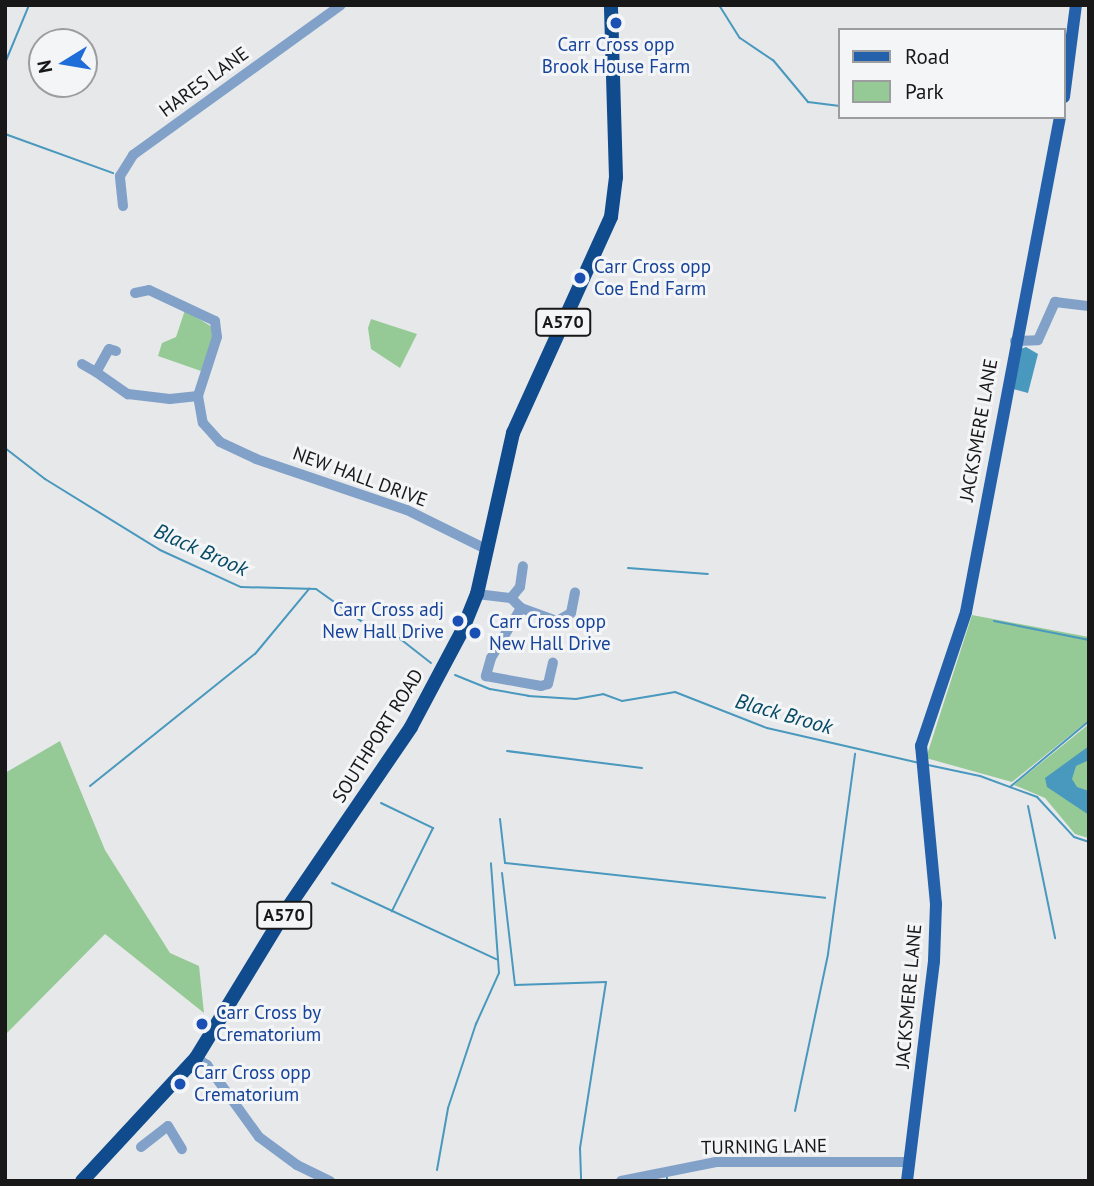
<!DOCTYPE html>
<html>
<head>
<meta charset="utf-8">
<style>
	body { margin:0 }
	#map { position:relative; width:1094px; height:1186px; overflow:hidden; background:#e7e8ea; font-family:"PT Sans",sans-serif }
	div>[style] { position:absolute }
	.green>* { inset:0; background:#95ca96 }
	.water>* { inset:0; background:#4998bd }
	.stream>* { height:2px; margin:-1px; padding:0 1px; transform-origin:1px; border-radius:1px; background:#4998bd }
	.minor>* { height:10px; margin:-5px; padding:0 5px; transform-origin:5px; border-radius:5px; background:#81a1c9 }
	.major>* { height:12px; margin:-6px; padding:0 6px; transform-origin:6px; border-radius:6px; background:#2461aa }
	.highway>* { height:14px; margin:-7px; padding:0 7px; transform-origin:7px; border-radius:7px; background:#0f4b8d }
	.dots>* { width:19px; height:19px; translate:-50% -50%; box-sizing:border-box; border:4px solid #f4f5f7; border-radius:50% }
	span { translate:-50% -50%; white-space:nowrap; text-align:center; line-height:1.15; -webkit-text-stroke:6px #f4f5f7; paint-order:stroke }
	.shield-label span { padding:2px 5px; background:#f4f5f7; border:2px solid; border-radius:5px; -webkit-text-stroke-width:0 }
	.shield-label { font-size:18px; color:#181819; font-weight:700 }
	.transit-label { font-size:19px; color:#164399 }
	.left { translate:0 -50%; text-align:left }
	.right { translate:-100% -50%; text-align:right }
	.street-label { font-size:19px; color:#181819 }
	.water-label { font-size:21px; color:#054a64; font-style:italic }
	.frame { position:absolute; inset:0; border:7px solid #181819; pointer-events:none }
	.legend { position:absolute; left:838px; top:28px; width:228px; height:91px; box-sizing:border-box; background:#f4f5f7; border:2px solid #9c9d9e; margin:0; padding:9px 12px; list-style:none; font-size:21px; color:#181819 }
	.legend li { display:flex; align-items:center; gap:14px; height:35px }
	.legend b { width:35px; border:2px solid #9c9d9e }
	.north { position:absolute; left:28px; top:28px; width:70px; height:70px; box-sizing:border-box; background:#f4f5f7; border:2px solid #9c9d9e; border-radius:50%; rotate:259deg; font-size:19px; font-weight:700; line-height:28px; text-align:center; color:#181819 }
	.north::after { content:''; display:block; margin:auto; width:24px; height:32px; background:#1f6dd8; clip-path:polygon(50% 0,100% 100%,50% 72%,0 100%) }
</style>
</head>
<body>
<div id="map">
	<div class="green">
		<div style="clip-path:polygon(185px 310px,212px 327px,214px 337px,201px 371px,158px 356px,162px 343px,176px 337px)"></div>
		<div style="clip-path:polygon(371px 319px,417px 334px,400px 368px,371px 349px,368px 328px)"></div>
		<div style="clip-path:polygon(972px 615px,1089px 637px,1089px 720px,1012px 782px,926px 758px)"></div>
		<div style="clip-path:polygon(1089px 724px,1089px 838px,1088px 838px,1075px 834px,1045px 798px,1014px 785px)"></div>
		<div style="clip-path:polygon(60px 741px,105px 850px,170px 953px,199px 966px,204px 1013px,105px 934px,5px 1035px,5px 773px)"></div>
	</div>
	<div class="water">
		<div style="clip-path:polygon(1026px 347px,1038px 354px,1028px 393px,1013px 389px,1021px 349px)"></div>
		<div style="clip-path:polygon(1089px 746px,1089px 760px,1076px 766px,1072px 779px,1077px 787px,1089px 791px,1089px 815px,1047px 787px,1045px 778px)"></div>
	</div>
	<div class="stream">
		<div style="left:719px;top:5px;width:39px;rotate:58deg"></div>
		<div style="left:740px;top:38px;width:40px;rotate:34deg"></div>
		<div style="left:773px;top:60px;width:55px;rotate:50.2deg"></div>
		<div style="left:808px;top:102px;width:32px;rotate:7deg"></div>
		<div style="left:5px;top:63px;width:63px;rotate:-67.5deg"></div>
		<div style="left:5px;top:134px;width:115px;rotate:19.9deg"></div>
		<div style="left:5px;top:448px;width:51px;rotate:37.8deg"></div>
		<div style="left:45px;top:479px;width:135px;rotate:31.7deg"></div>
		<div style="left:160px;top:550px;width:89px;rotate:24.6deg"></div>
		<div style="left:241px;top:587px;width:75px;rotate:1.5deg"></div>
		<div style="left:316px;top:589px;width:55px;rotate:35.4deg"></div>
		<div style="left:361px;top:621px;width:35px;rotate:22deg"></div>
		<div style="left:394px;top:634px;width:47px;rotate:38.1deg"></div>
		<div style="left:628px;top:568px;width:80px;rotate:4.3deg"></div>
		<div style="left:994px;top:621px;width:97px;rotate:11.3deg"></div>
		<div style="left:455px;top:675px;width:38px;rotate:22deg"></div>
		<div style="left:490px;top:689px;width:39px;rotate:10deg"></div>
		<div style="left:528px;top:696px;width:48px;rotate:3.6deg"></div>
		<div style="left:576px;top:699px;width:27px;rotate:-10deg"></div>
		<div style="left:603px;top:694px;width:20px;rotate:20deg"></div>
		<div style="left:622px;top:701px;width:54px;rotate:-9.6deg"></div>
		<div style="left:675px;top:692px;width:99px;rotate:21.4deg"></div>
		<div style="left:767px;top:728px;width:153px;rotate:12.9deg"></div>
		<div style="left:507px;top:751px;width:136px;rotate:7.2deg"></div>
		<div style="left:928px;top:765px;width:53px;rotate:11.9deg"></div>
		<div style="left:980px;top:776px;width:61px;rotate:20.2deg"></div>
		<div style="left:1037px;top:797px;width:54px;rotate:47.2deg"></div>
		<div style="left:1074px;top:837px;width:16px;rotate:18deg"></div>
		<div style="left:90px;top:786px;width:211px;rotate:-38.7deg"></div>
		<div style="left:255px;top:654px;width:85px;rotate:-50.3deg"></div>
		<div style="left:1010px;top:787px;width:103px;rotate:-39.9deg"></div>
		<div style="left:381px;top:803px;width:58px;rotate:25.7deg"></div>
		<div style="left:433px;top:828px;width:93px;rotate:116.3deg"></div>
		<div style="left:1028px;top:806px;width:135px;rotate:78.4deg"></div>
		<div style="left:500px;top:819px;width:44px;rotate:83.5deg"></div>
		<div style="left:505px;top:863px;width:322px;rotate:6.2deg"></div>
		<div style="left:502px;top:873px;width:113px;rotate:83.4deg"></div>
		<div style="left:515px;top:985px;width:91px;rotate:-1.9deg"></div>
		<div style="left:606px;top:982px;width:168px;rotate:98.9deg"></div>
		<div style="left:580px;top:1148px;width:33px;rotate:88deg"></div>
		<div style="left:332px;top:883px;width:181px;rotate:24.9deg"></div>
		<div style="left:795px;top:1111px;width:160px;rotate:-78.1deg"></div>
		<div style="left:828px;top:954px;width:202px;rotate:-82.3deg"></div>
		<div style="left:437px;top:1170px;width:63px;rotate:-79.9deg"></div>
		<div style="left:448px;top:1108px;width:89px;rotate:-71.6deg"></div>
		<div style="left:476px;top:1024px;width:56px;rotate:-65.7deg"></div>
		<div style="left:499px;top:973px;width:110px;rotate:-94.2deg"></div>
		<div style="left:667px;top:1181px;width:4px;rotate:-90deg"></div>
		<div style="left:769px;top:1181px;width:1px;rotate:-90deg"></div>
	</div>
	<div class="minor">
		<div style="left:123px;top:206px;width:30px;rotate:-96deg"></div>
		<div style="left:120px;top:176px;width:25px;rotate:-58deg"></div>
		<div style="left:133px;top:155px;width:256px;rotate:-35.8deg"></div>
		<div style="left:135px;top:293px;width:14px;rotate:-12deg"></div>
		<div style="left:149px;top:290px;width:73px;rotate:25.2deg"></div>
		<div style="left:215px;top:321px;width:16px;rotate:83deg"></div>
		<div style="left:217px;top:337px;width:62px;rotate:107.9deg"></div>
		<div style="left:198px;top:396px;width:27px;rotate:80deg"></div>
		<div style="left:203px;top:423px;width:25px;rotate:48deg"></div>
		<div style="left:220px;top:442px;width:40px;rotate:25deg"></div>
		<div style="left:256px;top:459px;width:159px;rotate:18.7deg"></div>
		<div style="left:407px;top:510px;width:88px;rotate:26.3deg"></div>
		<div style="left:1015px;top:341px;width:23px;rotate:-2deg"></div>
		<div style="left:1038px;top:340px;width:42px;rotate:-65.9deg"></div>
		<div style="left:1055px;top:302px;width:34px;rotate:7deg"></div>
		<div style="left:116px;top:351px;width:7px;rotate:-164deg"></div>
		<div style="left:109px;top:349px;width:26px;rotate:119deg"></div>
		<div style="left:96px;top:372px;width:39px;rotate:35deg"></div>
		<div style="left:128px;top:394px;width:42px;rotate:6.8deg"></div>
		<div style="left:170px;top:399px;width:28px;rotate:-6deg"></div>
		<div style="left:82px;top:364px;width:16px;rotate:30deg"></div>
		<div style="left:477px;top:594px;width:34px;rotate:7deg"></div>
		<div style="left:511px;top:598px;width:14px;rotate:45deg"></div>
		<div style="left:521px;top:608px;width:38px;rotate:20deg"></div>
		<div style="left:557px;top:621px;width:16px;rotate:-30deg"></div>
		<div style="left:571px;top:613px;width:21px;rotate:-79deg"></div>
		<div style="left:511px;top:598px;width:14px;rotate:-51deg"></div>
		<div style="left:520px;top:587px;width:21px;rotate:-82deg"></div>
		<div style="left:521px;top:608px;width:58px;rotate:121deg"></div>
		<div style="left:491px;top:658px;width:19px;rotate:106deg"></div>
		<div style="left:486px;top:676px;width:56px;rotate:10.3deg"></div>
		<div style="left:541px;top:686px;width:7px;rotate:-16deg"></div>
		<div style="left:548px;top:684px;width:22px;rotate:-77deg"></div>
		<div style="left:196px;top:1058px;width:13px;rotate:32deg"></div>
		<div style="left:207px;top:1065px;width:89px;rotate:54.2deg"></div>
		<div style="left:259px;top:1137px;width:47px;rotate:36.4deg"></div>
		<div style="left:297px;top:1165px;width:37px;rotate:26deg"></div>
		<div style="left:141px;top:1147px;width:34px;rotate:-38deg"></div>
		<div style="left:168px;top:1126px;width:27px;rotate:59deg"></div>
		<div style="left:621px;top:1181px;width:97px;rotate:-11.3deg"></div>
		<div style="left:716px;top:1162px;width:194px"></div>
	</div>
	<div class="major">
		<div style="left:1064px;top:97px;width:93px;rotate:-82.6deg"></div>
		<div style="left:907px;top:1181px;width:222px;rotate:-83deg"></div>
		<div style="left:934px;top:961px;width:57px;rotate:-88deg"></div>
		<div style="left:936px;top:904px;width:159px;rotate:-95.4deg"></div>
		<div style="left:921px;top:746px;width:141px;rotate:-71.4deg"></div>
		<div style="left:966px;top:612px;width:504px;rotate:-79.25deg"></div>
	</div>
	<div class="highway">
		<div style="left:82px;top:1181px;width:168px;rotate:-47.2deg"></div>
		<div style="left:196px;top:1058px;width:175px;rotate:-58.6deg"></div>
		<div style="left:287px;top:909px;width:220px;rotate:-55.7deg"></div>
		<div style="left:411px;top:727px;width:109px;rotate:-62deg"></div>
		<div style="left:462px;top:631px;width:40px;rotate:-68deg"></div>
		<div style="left:477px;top:594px;width:165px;rotate:-77.4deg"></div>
		<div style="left:513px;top:433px;width:237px;rotate:-65.6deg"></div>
		<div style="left:611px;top:217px;width:40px;rotate:-82.9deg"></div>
		<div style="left:616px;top:177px;width:172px;rotate:-91.7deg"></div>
	</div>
	<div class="dots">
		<div style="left:616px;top:23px;background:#1a4fb4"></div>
		<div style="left:580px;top:278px;background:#1a4fb4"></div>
		<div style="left:458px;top:621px;background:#1a4fb4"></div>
		<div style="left:475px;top:633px;background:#1a4fb4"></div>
		<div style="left:202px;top:1024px;background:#1a4fb4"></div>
		<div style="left:180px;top:1084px;background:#1a4fb4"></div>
	</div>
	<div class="shield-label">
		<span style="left:563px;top:322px">A570</span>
		<span style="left:284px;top:915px">A570</span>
	</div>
	<div class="transit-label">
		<span style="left:616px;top:56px">Carr Cross opp<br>Brook House Farm</span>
		<span class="left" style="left:594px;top:278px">Carr Cross opp<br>Coe End Farm</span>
		<span class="right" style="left:444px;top:621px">Carr Cross adj<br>New Hall Drive</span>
		<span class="left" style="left:489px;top:633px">Carr Cross opp<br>New Hall Drive</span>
		<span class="left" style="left:216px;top:1024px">Carr Cross by<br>Crematorium</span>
		<span class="left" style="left:194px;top:1084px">Carr Cross opp<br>Crematorium</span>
	</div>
	<div class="street-label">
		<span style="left:204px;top:82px;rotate:-36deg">HARES LANE</span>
		<span style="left:979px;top:430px;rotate:-80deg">JACKSMERE LANE</span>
		<span style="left:360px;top:477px;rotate:20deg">NEW HALL DRIVE</span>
		<span style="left:378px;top:736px;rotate:-58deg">SOUTHPORT ROAD</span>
		<span style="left:909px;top:996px;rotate:-85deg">JACKSMERE LANE</span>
		<span style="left:764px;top:1147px;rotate:-1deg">TURNING LANE</span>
	</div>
	<div class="water-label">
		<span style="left:201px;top:550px;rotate:24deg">Black Brook</span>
		<span style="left:784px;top:714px;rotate:16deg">Black Brook</span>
	</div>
	<div class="frame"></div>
	<ul class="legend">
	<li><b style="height:9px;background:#2461aa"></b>Road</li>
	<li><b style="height:19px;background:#95ca96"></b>Park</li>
	</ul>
	<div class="north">N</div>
</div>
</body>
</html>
